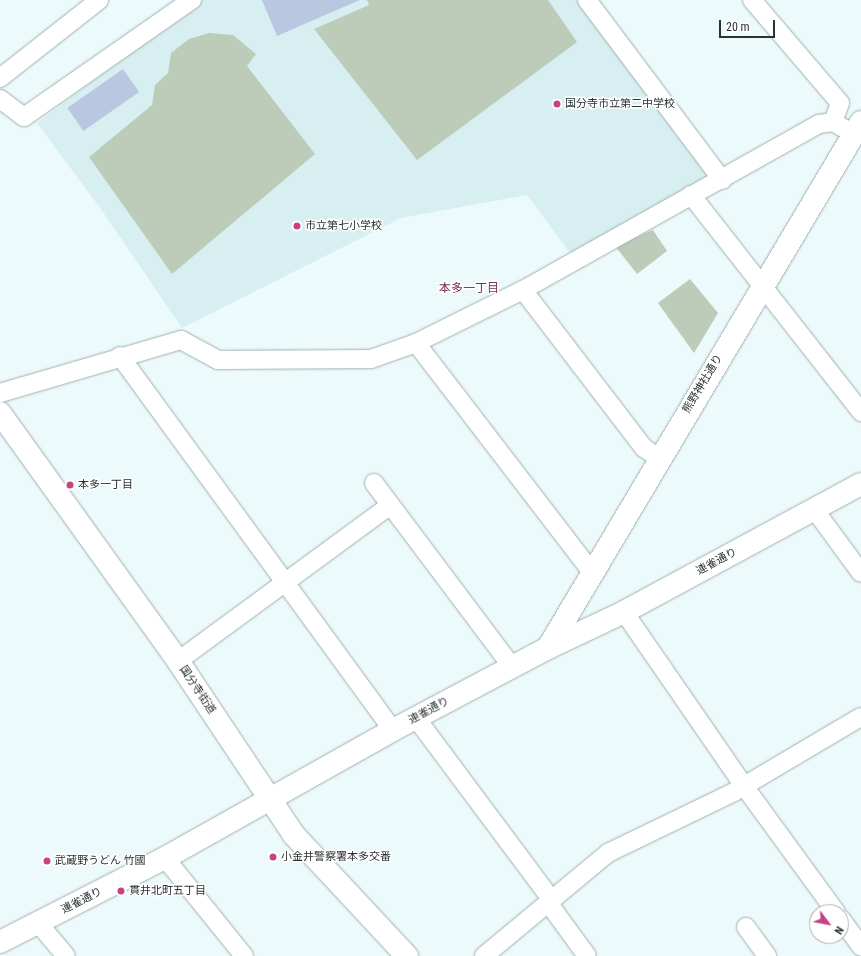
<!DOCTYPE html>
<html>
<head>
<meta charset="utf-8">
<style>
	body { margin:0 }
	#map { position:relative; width:861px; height:956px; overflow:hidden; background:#ecfafb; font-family:"Roboto Condensed","Noto Sans JP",sans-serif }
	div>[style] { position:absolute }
	.built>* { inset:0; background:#d8eff1 }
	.green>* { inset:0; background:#bcccb9 }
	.water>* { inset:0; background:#b9c7e1; transform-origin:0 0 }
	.roads { filter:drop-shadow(0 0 1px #a2afb0) drop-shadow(0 0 1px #a2afb0) }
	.minor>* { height:18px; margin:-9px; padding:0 9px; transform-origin:9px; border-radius:9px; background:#fff }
	.major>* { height:22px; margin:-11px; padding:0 11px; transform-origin:11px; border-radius:11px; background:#fff }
	.dots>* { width:11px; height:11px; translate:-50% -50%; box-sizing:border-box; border:2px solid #fff; border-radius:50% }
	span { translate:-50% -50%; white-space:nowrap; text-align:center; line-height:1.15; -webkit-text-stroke:3px #fff; paint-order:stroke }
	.poi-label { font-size:11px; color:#2c3232 }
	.left { translate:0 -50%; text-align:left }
	.street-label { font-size:11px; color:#2c3232 }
	.neighbourhood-label { font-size:12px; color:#773453 }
	.north { position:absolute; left:809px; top:904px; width:40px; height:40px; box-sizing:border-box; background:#fff; border:1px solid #abadad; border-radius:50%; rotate:122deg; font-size:11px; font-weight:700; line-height:16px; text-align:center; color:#2c3232 }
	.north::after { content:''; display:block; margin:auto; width:14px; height:18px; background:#c74283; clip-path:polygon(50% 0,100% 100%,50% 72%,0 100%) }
	.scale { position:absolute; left:719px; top:20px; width:56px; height:18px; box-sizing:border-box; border:2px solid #2c3232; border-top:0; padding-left:5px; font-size:12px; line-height:14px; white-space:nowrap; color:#2c3232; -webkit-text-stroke:3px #fff; paint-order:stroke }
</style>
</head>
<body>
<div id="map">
	<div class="built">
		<div style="clip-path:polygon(200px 0,587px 0,722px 180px,576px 261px,527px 195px,401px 218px,182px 328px,103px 212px,37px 123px)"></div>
	</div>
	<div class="green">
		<div style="clip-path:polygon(367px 0,548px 0,577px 42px,417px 160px,314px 29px,369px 5px)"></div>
		<div style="clip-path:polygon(209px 33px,233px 35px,256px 54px,247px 66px,315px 154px,172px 274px,89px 157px,152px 105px,155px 85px,168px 73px,171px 53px,189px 39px)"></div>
		<div style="clip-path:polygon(653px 230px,667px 251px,637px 274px,615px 246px)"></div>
		<div style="clip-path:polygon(690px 279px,718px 313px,694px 353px,658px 303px)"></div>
	</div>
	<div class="water">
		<div style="clip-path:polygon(262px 0,360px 0,277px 36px)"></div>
		<div style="left:123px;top:69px;width:28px;height:68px;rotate:55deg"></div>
	</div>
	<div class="roads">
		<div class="minor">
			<div style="left:587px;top:0;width:225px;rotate:53.1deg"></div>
			<div style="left:752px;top:0;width:135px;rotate:49.5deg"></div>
			<div style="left:840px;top:103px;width:20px;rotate:110deg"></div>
			<div style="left:0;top:78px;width:126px;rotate:-38.2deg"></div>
			<div style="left:0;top:99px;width:30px;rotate:37deg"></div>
			<div style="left:24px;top:117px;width:205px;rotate:-34.9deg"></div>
			<div style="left:691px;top:195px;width:276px;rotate:51.9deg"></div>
			<div style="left:523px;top:290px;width:199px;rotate:52.6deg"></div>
			<div style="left:644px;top:448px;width:18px;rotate:34deg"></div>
			<div style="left:416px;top:343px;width:289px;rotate:52.5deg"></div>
			<div style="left:120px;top:356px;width:463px;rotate:53.9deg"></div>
			<div style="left:0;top:393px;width:189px;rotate:-16.3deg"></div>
			<div style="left:181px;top:340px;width:42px;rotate:28.4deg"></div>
			<div style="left:218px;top:360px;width:153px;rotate:-0.4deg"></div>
			<div style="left:371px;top:359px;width:48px;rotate:-19.6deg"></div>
			<div style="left:416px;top:343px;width:119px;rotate:-26.4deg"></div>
			<div style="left:523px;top:290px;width:339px;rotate:-29.3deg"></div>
			<div style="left:819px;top:124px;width:14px;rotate:-8deg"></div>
			<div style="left:833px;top:122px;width:24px;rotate:30deg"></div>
			<div style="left:374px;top:483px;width:230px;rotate:53.1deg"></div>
			<div style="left:814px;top:509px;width:79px;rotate:53.7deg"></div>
			<div style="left:624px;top:612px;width:211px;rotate:55.4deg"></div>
			<div style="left:744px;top:786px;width:156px;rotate:53.9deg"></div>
			<div style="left:178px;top:661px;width:262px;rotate:-36.3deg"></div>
			<div style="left:416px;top:718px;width:226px;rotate:53.3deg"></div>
			<div style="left:551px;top:899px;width:9px;rotate:84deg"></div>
			<div style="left:552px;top:908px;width:59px;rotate:53.9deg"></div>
			<div style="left:165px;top:858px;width:126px;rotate:51.1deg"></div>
			<div style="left:841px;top:919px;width:34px;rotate:54deg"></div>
			<div style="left:38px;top:923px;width:43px;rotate:49.7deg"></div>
			<div style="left:746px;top:927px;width:36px;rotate:54deg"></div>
			<div style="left:484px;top:956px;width:161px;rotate:-39.7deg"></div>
			<div style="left:608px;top:853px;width:140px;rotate:-25.8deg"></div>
			<div style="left:734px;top:792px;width:147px;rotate:-30.6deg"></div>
		</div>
		<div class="major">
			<div style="left:0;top:413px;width:305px;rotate:54.3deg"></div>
			<div style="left:178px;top:661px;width:209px;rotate:56.3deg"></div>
			<div style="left:294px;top:835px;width:166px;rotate:47deg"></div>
			<div style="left:548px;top:648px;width:612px;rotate:-59.24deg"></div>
			<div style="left:0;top:942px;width:185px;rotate:-27deg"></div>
			<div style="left:165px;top:858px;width:261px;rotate:-29.3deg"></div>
			<div style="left:393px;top:730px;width:175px;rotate:-27.9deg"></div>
			<div style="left:548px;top:648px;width:84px;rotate:-25.3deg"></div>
			<div style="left:624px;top:612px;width:269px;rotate:-28.4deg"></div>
		</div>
	</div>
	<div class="dots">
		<div style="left:557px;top:104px;background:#c74283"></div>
		<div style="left:297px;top:226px;background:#c74283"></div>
		<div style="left:70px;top:485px;background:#c74283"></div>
		<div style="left:273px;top:857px;background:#c74283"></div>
		<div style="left:47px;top:861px;background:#c74283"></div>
		<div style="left:121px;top:891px;background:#c74283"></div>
	</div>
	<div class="poi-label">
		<span class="left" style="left:565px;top:104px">国分寺市立第二中学校</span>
		<span class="left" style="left:305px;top:226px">市立第七小学校</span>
		<span class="left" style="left:78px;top:485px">本多一丁目</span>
		<span class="left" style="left:281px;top:857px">小金井警察署本多交番</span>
		<span class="left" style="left:55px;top:861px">武蔵野うどん 竹國</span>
		<span class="left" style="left:129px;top:891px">貫井北町五丁目</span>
	</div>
	<div class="street-label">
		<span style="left:703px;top:384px;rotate:-59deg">熊野神社通り</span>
		<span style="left:717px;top:562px;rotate:-28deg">連雀通り</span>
		<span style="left:197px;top:690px;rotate:56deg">国分寺街道</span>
		<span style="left:429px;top:711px;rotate:-28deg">連雀通り</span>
		<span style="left:82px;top:901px;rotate:-27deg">連雀通り</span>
	</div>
	<div class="neighbourhood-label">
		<span style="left:469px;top:289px">本多一丁目</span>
	</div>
	<div class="north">N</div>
	<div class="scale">20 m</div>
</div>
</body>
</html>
